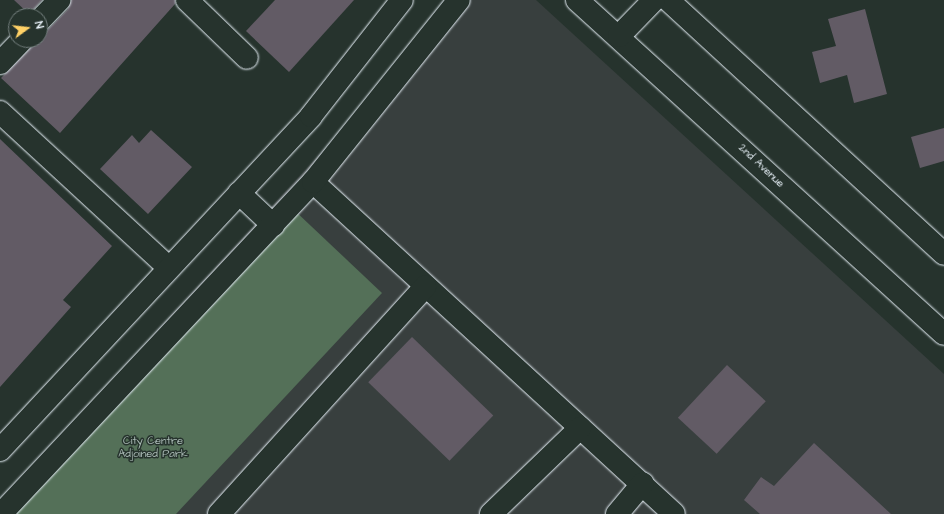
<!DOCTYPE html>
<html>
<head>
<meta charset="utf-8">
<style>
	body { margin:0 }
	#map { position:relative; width:944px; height:514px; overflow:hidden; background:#26332d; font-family:"Architects Daughter",sans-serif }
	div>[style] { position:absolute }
	.built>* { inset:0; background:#383f3e }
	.green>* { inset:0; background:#547058 }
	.building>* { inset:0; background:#625b65; transform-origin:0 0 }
	.roads { filter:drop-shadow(0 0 1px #e8f1f8) drop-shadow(0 0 1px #e8f1f8) }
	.minor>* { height:22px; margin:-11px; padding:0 11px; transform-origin:11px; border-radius:11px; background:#26332d }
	span { translate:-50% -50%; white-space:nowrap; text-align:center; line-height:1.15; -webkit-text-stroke:3px #26332d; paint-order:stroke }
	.street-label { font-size:11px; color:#e8f1f8 }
	.park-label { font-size:11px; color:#adbdb8 }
	.north { position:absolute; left:8px; top:8px; width:40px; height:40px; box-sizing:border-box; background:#26332d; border:1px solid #747f7e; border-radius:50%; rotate:75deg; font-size:11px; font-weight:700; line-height:16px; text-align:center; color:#e8f1f8 }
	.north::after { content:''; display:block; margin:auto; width:14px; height:18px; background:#ffd166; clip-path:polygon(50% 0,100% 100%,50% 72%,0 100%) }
</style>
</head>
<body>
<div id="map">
	<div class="built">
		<div style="clip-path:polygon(462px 0,536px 0,944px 374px,944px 514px,0 514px,0 501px)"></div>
	</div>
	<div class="green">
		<div style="clip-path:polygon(293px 209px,382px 293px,176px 514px,8px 514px)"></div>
	</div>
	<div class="building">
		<div style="clip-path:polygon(14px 0,42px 0,29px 14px)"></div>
		<div style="clip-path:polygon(71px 0,175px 0,175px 4px,60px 133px,1px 78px,68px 9px)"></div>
		<div style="clip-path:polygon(275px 0,354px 0,289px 72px,246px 31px)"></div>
		<div style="clip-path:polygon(865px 9px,887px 94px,854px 103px,847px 75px,820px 83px,812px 52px,836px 46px,828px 19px)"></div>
		<div style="clip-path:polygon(944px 128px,944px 161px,920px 168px,911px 137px)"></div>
		<div style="clip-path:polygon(151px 130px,192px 167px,148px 214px,100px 169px,132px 135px,139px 143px)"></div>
		<div style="clip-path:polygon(0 139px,112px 246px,63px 300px,71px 307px,0 387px)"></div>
		<div style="left:412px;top:337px;width:113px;height:63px;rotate:44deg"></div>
		<div style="left:727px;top:365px;width:53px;height:72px;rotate:43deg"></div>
		<div style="clip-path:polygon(814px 443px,891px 514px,760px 514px,744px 500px,761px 477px,774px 486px)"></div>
	</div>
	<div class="roads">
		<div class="minor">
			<div style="left:187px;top:0;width:83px;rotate:44deg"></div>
			<div style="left:577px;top:0;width:496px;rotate:42.3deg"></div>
			<div style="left:668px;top:0;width:375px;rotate:42.6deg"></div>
			<div style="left:40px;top:20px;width:28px;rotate:-46deg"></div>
			<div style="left:619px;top:36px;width:50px;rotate:-45.8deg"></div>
			<div style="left:0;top:63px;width:32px;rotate:-46deg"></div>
			<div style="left:0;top:112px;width:230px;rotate:42.7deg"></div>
			<div style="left:313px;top:182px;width:490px;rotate:42.6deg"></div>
			<div style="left:239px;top:193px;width:47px;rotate:43.3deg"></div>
			<div style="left:0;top:450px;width:456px;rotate:-47deg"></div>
			<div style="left:311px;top:116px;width:147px;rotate:-51.9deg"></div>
			<div style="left:1px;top:514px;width:456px;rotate:-46.8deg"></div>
			<div style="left:313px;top:182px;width:233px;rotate:-51.3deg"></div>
			<div style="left:219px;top:514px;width:307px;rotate:-47.8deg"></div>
			<div style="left:491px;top:514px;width:124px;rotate:-44deg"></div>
			<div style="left:617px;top:514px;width:40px;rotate:-50deg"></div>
		</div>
	</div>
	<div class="street-label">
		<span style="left:761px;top:166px;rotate:43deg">2nd Avenue</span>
	</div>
	<div class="park-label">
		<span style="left:153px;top:448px">City Centre<br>Adjoined Park</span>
	</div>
	<div class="north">N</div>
</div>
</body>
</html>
